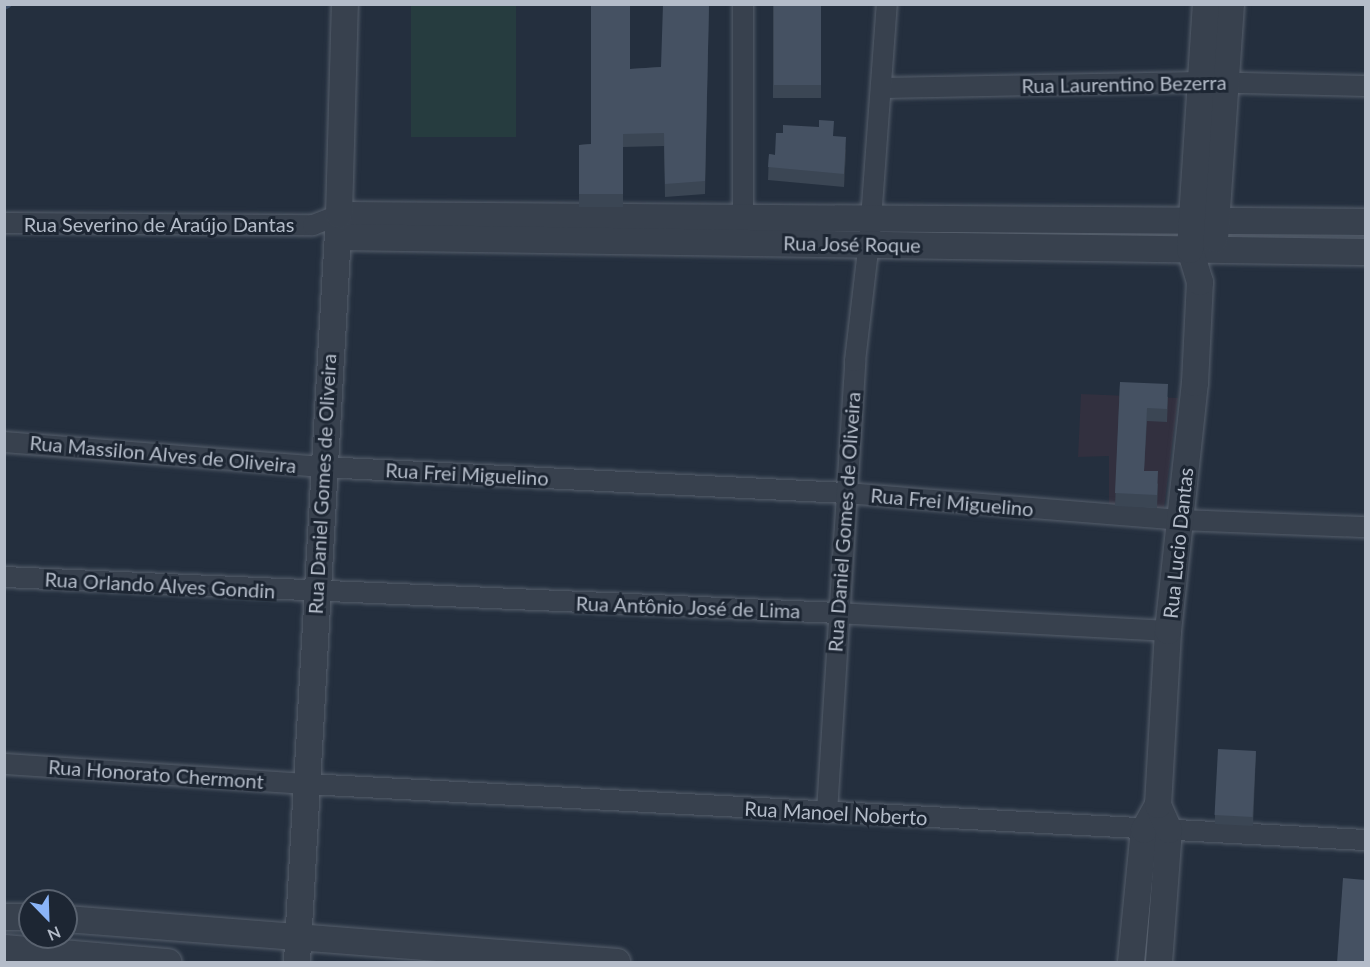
<!DOCTYPE html>
<html>
<head>
<meta charset="utf-8">
<style>
	body { margin:0 }
	#map { position:relative; width:1370px; height:967px; overflow:hidden; background:#242f3e; font-family:Lato,sans-serif }
	div>[style] { position:absolute }
	.medical>* { inset:0; background:#32303f }
	.green>* { inset:0; background:#263c3f; transform-origin:0 0 }
	.stream>* { height:8px; margin:-4px; padding:0 4px; transform-origin:4px; border-radius:4px; background:#394c67 }
	.roads { filter:drop-shadow(0 0 2px #565f6c) drop-shadow(0 0 2px #565f6c) }
	.minor>* { height:20px; margin:-10px; padding:0 10px; transform-origin:10px; border-radius:10px; background:#38414e }
	.tertiary>* { height:26px; margin:-13px; padding:0 13px; transform-origin:13px; border-radius:13px; background:#38414e }
	.wall>* { inset:0; background:#3b4654; transform-origin:0 0 }
	.shaded-wall>* { inset:0; background:#303945 }
	.building>* { inset:0; background:#455162; transform-origin:0 0 }
	span { translate:-50% -50%; white-space:nowrap; text-align:center; line-height:1.15; -webkit-text-stroke:6px #1d2633; paint-order:stroke }
	.street-label { font-size:20px; color:#b4bcc9 }
	.frame { position:absolute; inset:0; border:6px solid #b4bcc9; pointer-events:none }
	.north { position:absolute; left:18px; top:889px; width:60px; height:60px; box-sizing:border-box; background:#1d2633; border:2px solid #59626f; border-radius:50%; rotate:157deg; font-size:16px; font-weight:700; line-height:24px; text-align:center; color:#b4bcc9 }
	.north::after { content:''; display:block; margin:auto; width:21px; height:27px; background:#8ab4f8; clip-path:polygon(50% 0,100% 100%,50% 72%,0 100%) }
</style>
</head>
<body>
<div id="map">
	<div class="medical">
		<div style="clip-path:polygon(1081px 394px,1178px 398px,1164px 508px,1109px 506px,1109px 456px,1078px 457px)"></div>
	</div>
	<div class="green">
		<div style="left:411px;top:5px;width:105px;height:132px"></div>
	</div>
	<div class="stream">
		<div style="left:4px;top:6px;width:4px;rotate:-27deg"></div>
		<div style="left:1144px;top:962px;width:15px;rotate:-86deg"></div>
	</div>
	<div class="roads">
		<div class="minor">
			<div style="left:743px;top:4px;width:227px;rotate:90deg"></div>
			<div style="left:883px;top:88px;width:319px;rotate:-1.1deg"></div>
			<div style="left:1202px;top:82px;width:164px;rotate:1.4deg"></div>
			<div style="left:4px;top:223px;width:309px;rotate:0.4deg"></div>
			<div style="left:313px;top:225px;width:28px;rotate:-21deg"></div>
			<div style="left:4px;top:442px;width:319px;rotate:4.5deg"></div>
			<div style="left:322px;top:467px;width:525px;rotate:2.84deg"></div>
			<div style="left:846px;top:493px;width:335px;rotate:4.6deg"></div>
			<div style="left:1180px;top:520px;width:186px;rotate:2.2deg"></div>
			<div style="left:4px;top:577px;width:834px;rotate:2.47deg"></div>
			<div style="left:837px;top:613px;width:331px;rotate:3.1deg"></div>
			<div style="left:4px;top:764px;width:304px;rotate:3.8deg"></div>
			<div style="left:307px;top:784px;width:1060px;rotate:3.03deg"></div>
			<div style="left:827px;top:812px;width:452px;rotate:-86.4deg"></div>
			<div style="left:855px;top:361px;width:129px;rotate:-83.3deg"></div>
			<div style="left:870px;top:233px;width:230px;rotate:-85.8deg"></div>
		</div>
		<div class="tertiary">
			<div style="left:339px;top:215px;width:1027px;rotate:0.39deg"></div>
			<div style="left:338px;top:237px;width:1028px;rotate:0.84deg"></div>
			<div style="left:1215px;top:239px;width:236px;rotate:-86.1deg"></div>
			<div style="left:4px;top:917px;width:26px"></div>
			<div style="left:66px;top:919px;width:553px;rotate:4.46deg"></div>
			<div style="left:4px;top:948px;width:165px;rotate:4.9deg"></div>
			<div style="left:297px;top:962px;width:748px;rotate:-86.78deg"></div>
			<div style="left:339px;top:215px;width:211px;rotate:-88.4deg"></div>
			<div style="left:1131px;top:962px;width:133px;rotate:-84.4deg"></div>
			<div style="left:1144px;top:830px;width:29px;rotate:-61deg"></div>
			<div style="left:1159px;top:962px;width:132px;rotate:-85.7deg"></div>
			<div style="left:1169px;top:830px;width:27px;rotate:-114deg"></div>
			<div style="left:1158px;top:805px;width:174px;rotate:-86.7deg"></div>
			<div style="left:1168px;top:631px;width:249px;rotate:-83.8deg"></div>
			<div style="left:1195px;top:383px;width:101px;rotate:-87.2deg"></div>
			<div style="left:1200px;top:282px;width:34px;rotate:-107deg"></div>
			<div style="left:1190px;top:250px;width:247px;rotate:-86.3deg"></div>
		</div>
	</div>
	<div class="wall">
		<div style="clip-path:polygon(709px 4px,705px 194px,665px 197px,664px 146px,623px 147px,623px 207px,579px 207px,579px 145px,591px 144px,630px 69px,661px 67px)"></div>
		<div style="left:773px;top:4px;width:48px;height:94px"></div>
		<div style="clip-path:polygon(783px 133px,834px 137px,846px 150px,844px 187px,768px 180px,769px 154px,775px 155px)"></div>
		<div style="clip-path:polygon(1120px 382px,1168px 397px,1167px 422px,1147px 421px,1144px 471px,1158px 484px,1157px 508px,1115px 506px)"></div>
		<div style="clip-path:polygon(1256px 751px,1253px 826px,1215px 824px,1215px 815px)"></div>
	</div>
	<div class="shaded-wall">
		<div style="clip-path:polygon(846px 137px,846px 150px,844px 187px,844px 174px)"></div>
	</div>
	<div class="building">
		<div style="clip-path:polygon(591px 4px,630px 4px,630px 69px,661px 67px,663px 4px,709px 4px,705px 181px,665px 184px,664px 133px,623px 134px,623px 194px,579px 194px,579px 145px,591px 144px)"></div>
		<div style="left:774px;top:4px;width:47px;height:81px"></div>
		<div style="clip-path:polygon(819px 120px,834px 121px,833px 136px,846px 137px,844px 174px,768px 167px,769px 154px,775px 155px,776px 133px,783px 133px,783px 125px,819px 127px)"></div>
		<div style="clip-path:polygon(1120px 382px,1168px 384px,1167px 409px,1147px 408px,1144px 471px,1158px 471px,1157px 495px,1115px 493px)"></div>
		<div style="left:1218px;top:749px;width:38px;height:66px;rotate:3deg"></div>
		<div style="clip-path:polygon(1343px 878px,1365px 880px,1365px 963px,1337px 963px)"></div>
	</div>
	<div class="street-label">
		<span style="left:1124px;top:84px;rotate:-1deg">Rua Laurentino Bezerra</span>
		<span style="left:159px;top:224px">Rua Severino de Araújo Dantas</span>
		<span style="left:852px;top:244px;rotate:1deg">Rua José Roque</span>
		<span style="left:163px;top:454px;rotate:5deg">Rua Massilon Alves de Oliveira</span>
		<span style="left:467px;top:474px;rotate:3deg">Rua Frei Miguelino</span>
		<span style="left:322px;top:484px;rotate:-87deg">Rua Daniel Gomes de Oliveira</span>
		<span style="left:952px;top:502px;rotate:5deg">Rua Frei Miguelino</span>
		<span style="left:844px;top:522px;rotate:-86deg">Rua Daniel Gomes de Oliveira</span>
		<span style="left:1178px;top:543px;rotate:-84deg">Rua Lucio Dantas</span>
		<span style="left:160px;top:585px;rotate:3deg">Rua Orlando Alves Gondin</span>
		<span style="left:688px;top:607px;rotate:2deg">Rua Antônio José de Lima</span>
		<span style="left:156px;top:774px;rotate:4deg">Rua Honorato Chermont</span>
		<span style="left:836px;top:813px;rotate:3deg">Rua Manoel Noberto</span>
	</div>
	<div class="frame"></div>
	<div class="north">N</div>
</div>
</body>
</html>
